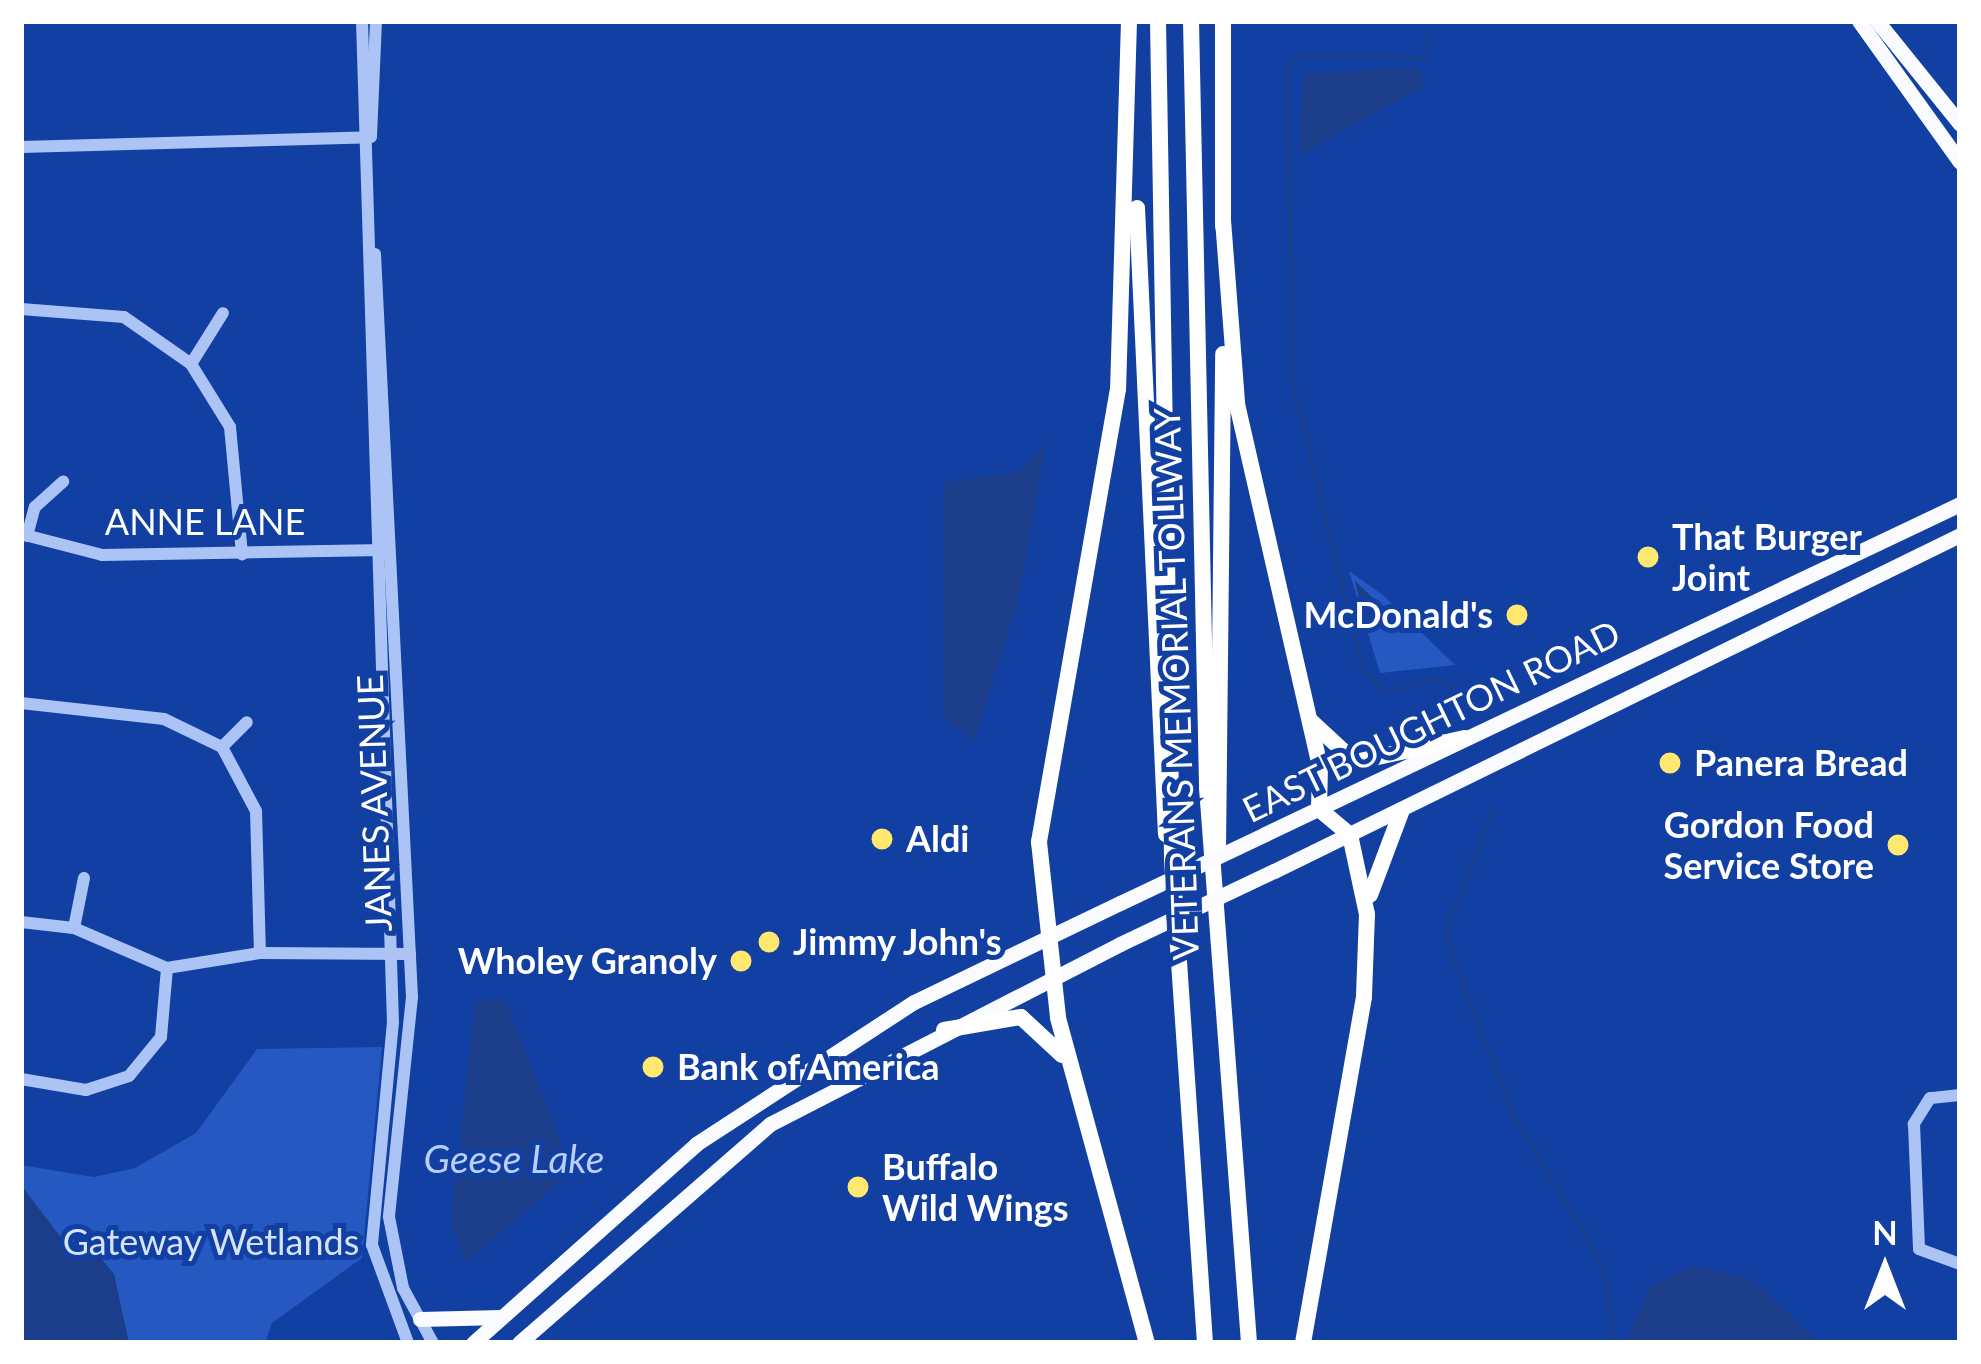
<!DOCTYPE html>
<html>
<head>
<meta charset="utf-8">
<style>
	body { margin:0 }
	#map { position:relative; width:1981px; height:1364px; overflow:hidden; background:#123fa2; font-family:Lato,sans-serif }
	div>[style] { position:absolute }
	.green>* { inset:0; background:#2558c0 }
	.water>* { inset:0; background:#1c3e8a }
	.stream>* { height:3px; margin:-1.5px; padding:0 1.5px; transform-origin:1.5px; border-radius:1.5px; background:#1c3e8a }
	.minor>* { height:12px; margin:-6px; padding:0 6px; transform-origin:6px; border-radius:6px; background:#acc4f5 }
	.major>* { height:15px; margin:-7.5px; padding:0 7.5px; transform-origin:7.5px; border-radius:7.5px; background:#fafbff }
	.highway>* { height:16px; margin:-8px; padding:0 8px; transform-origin:8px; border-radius:8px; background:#fff }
	.major-bridge>* { height:15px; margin:-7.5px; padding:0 7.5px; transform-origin:7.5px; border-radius:7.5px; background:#fafbff }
	.dots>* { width:33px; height:33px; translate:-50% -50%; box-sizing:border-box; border:6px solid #123fa2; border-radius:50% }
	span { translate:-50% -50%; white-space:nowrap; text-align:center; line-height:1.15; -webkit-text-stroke:10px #123fa2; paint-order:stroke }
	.street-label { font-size:36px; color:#fff }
	.poi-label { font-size:36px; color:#fff; font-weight:700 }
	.left { translate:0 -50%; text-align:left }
	.right { translate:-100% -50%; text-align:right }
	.park-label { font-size:36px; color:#d5e3fe }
	.water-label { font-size:39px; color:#b9cffb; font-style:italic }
	.frame { position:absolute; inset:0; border:24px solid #fff; pointer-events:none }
	.north { position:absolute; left:1825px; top:1208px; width:120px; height:120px; -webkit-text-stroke:9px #123fa2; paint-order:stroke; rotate:0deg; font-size:33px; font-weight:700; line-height:48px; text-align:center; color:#fff }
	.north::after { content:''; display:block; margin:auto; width:42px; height:54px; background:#fff; clip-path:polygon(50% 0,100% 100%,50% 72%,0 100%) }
</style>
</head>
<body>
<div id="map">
	<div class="green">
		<div style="clip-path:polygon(1349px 571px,1384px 596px,1455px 665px,1380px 673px)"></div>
		<div style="clip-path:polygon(382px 1047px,362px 1258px,272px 1323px,265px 1343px,21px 1343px,21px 1165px,94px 1177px,135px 1168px,196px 1133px,257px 1049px)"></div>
	</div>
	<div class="water">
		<div style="clip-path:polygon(1404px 68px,1419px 69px,1424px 86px,1300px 155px,1303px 74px)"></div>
		<div style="clip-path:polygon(1046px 444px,1018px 600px,974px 741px,943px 717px,944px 482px,1019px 472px)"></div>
		<div style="clip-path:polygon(1355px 581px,1391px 615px,1382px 623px,1363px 616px)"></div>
		<div style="clip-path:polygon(505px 999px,572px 1171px,465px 1264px,451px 1218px,476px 1001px)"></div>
		<div style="clip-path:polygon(21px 1185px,62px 1239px,92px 1248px,114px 1274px,129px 1343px,21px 1343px)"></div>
		<div style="clip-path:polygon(1693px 1265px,1753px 1280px,1819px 1343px,1626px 1343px,1649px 1287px)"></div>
	</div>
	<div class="stream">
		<div style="left:1430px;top:35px;width:24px;rotate:102deg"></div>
		<div style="left:1425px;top:58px;width:123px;rotate:-178.6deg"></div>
		<div style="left:1302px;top:55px;width:17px;rotate:144deg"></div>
		<div style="left:1288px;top:65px;width:316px;rotate:89.3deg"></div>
		<div style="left:1292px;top:381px;width:295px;rotate:76.3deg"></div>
		<div style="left:1362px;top:668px;width:33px;rotate:45deg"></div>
		<div style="left:1385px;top:691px;width:55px;rotate:-12.5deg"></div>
		<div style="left:1439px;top:679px;width:27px;rotate:34deg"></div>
		<div style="left:1494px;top:807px;width:126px;rotate:111.5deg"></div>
		<div style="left:1448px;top:924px;width:28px;rotate:86deg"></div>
		<div style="left:1450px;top:952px;width:176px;rotate:68.7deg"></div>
		<div style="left:1514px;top:1116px;width:179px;rotate:59.4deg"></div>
		<div style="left:1605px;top:1270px;width:74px;rotate:83deg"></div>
	</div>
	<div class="minor">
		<div style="left:362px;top:21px;width:1001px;rotate:88.23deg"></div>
		<div style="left:393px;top:1022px;width:224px;rotate:95.4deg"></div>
		<div style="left:372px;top:1245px;width:104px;rotate:69.8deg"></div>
		<div style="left:371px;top:136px;width:115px;rotate:-87.5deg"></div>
		<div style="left:21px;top:147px;width:350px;rotate:-1.6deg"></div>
		<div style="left:375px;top:254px;width:744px;rotate:87.15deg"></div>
		<div style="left:412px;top:997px;width:221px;rotate:96deg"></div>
		<div style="left:389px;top:1217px;width:72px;rotate:78.8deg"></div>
		<div style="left:403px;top:1288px;width:63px;rotate:61.4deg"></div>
		<div style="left:21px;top:309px;width:103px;rotate:4.4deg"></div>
		<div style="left:124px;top:317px;width:82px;rotate:35deg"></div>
		<div style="left:191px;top:364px;width:74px;rotate:58.2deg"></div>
		<div style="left:230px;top:427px;width:128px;rotate:84.6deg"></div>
		<div style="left:191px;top:364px;width:60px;rotate:-57.9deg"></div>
		<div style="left:21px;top:534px;width:84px;rotate:14.5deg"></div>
		<div style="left:102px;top:555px;width:281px;rotate:-1deg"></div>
		<div style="left:27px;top:536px;width:30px;rotate:-75deg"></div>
		<div style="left:35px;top:507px;width:38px;rotate:-42deg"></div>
		<div style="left:21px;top:703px;width:144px;rotate:6.4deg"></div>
		<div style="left:164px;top:719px;width:64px;rotate:25.8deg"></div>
		<div style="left:222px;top:747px;width:72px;rotate:62deg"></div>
		<div style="left:256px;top:811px;width:142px;rotate:88.4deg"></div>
		<div style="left:222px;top:747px;width:35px;rotate:-45deg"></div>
		<div style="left:21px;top:922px;width:53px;rotate:6.5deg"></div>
		<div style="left:74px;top:928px;width:101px;rotate:23.3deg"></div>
		<div style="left:167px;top:968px;width:94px;rotate:-9.2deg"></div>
		<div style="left:260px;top:953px;width:150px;rotate:0.4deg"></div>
		<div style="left:74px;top:928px;width:51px;rotate:-78.7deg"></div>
		<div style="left:21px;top:1079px;width:66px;rotate:9.6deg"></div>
		<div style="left:86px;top:1090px;width:45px;rotate:-18deg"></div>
		<div style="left:129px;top:1076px;width:50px;rotate:-50.6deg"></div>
		<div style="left:161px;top:1037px;width:69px;rotate:-85deg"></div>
		<div style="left:1960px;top:1095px;width:30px;rotate:174deg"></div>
		<div style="left:1930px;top:1098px;width:31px;rotate:122deg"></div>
		<div style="left:1914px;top:1124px;width:125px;rotate:87.7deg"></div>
		<div style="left:1919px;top:1249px;width:44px;rotate:20.1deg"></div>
	</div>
	<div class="major">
		<div style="left:1859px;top:21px;width:173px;rotate:54.4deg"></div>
		<div style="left:1877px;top:21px;width:132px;rotate:51.1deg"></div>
		<div style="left:1265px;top:834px;width:769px;rotate:-25.4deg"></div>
		<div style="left:1274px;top:871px;width:764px;rotate:-26.1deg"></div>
		<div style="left:420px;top:1319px;width:81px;rotate:-1.4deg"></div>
		<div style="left:473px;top:1343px;width:299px;rotate:-41.7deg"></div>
		<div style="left:696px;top:1144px;width:260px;rotate:-33.1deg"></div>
		<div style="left:914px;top:1002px;width:229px;rotate:-25.7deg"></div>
		<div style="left:519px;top:1343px;width:333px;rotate:-41.1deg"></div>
		<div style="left:770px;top:1124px;width:394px;rotate:-27.2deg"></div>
	</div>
	<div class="highway">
		<div style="left:1129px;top:21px;width:368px;rotate:91.7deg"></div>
		<div style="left:1118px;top:389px;width:460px;rotate:99.9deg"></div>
		<div style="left:1039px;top:842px;width:177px;rotate:83.8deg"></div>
		<div style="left:1058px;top:1018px;width:337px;rotate:74.7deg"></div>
		<div style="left:1158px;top:21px;width:838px;rotate:89.04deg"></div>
		<div style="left:1172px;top:859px;width:485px;rotate:86.1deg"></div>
		<div style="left:1191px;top:21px;width:767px;rotate:88.8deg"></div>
		<div style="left:1207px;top:788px;width:557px;rotate:85.67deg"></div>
		<div style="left:1223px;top:21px;width:205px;rotate:90deg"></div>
		<div style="left:1137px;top:208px;width:627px;rotate:87.35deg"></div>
		<div style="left:1223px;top:220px;width:185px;rotate:85.6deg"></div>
		<div style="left:1237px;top:404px;width:372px;rotate:77.1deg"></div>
		<div style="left:1320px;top:767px;width:42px;rotate:91.4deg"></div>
		<div style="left:1319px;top:809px;width:40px;rotate:40deg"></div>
		<div style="left:1350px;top:835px;width:81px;rotate:77.9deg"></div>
		<div style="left:1367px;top:914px;width:83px;rotate:92.1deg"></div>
		<div style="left:1364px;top:997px;width:351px;rotate:100deg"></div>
		<div style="left:1312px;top:722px;width:59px;rotate:42.9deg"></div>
		<div style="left:1355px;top:762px;width:112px;rotate:-12.4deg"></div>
		<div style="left:1218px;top:850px;width:496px;rotate:-89.4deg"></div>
		<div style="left:1370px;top:895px;width:91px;rotate:-69.4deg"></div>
		<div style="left:944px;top:1030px;width:78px;rotate:-9.6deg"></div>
		<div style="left:1021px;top:1017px;width:56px;rotate:42.8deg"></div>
	</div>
	<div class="major-bridge">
		<div style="left:1120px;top:903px;width:161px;rotate:-25.4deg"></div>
		<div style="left:1120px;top:944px;width:170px;rotate:-25.4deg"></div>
	</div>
	<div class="dots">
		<div style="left:1648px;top:557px;background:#ffe770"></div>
		<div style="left:1517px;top:615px;background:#ffe770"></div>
		<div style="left:1670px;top:763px;background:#ffe770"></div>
		<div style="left:882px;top:839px;background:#ffe770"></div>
		<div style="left:1898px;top:845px;background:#ffe770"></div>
		<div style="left:769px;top:942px;background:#ffe770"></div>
		<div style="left:741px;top:961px;background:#ffe770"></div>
		<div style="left:653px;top:1067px;background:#ffe770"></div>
		<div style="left:858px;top:1187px;background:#ffe770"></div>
	</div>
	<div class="street-label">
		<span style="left:205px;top:522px">ANNE LANE</span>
		<span style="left:1176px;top:684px;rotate:-92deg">VETERANS MEMORIAL TOLLWAY</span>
		<span style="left:1431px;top:721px;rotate:-26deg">EAST BOUGHTON ROAD</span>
		<span style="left:374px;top:803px;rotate:-92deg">JANES AVENUE</span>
	</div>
	<div class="poi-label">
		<span class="left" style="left:1672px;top:557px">That Burger<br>Joint</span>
		<span class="right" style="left:1493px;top:615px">McDonald's</span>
		<span class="left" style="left:1694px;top:763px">Panera Bread</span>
		<span class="right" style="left:1874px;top:845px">Gordon Food<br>Service Store</span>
		<span class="left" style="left:906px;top:839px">Aldi</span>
		<span class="left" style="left:793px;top:942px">Jimmy John's</span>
		<span class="right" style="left:717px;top:961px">Wholey Granoly</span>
		<span class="left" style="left:677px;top:1067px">Bank of America</span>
		<span class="left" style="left:882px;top:1187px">Buffalo<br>Wild Wings</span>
	</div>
	<div class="park-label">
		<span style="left:211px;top:1242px">Gateway Wetlands</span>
	</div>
	<div class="water-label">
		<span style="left:514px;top:1158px">Geese Lake</span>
	</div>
	<div class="frame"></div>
	<div class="north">N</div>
</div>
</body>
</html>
